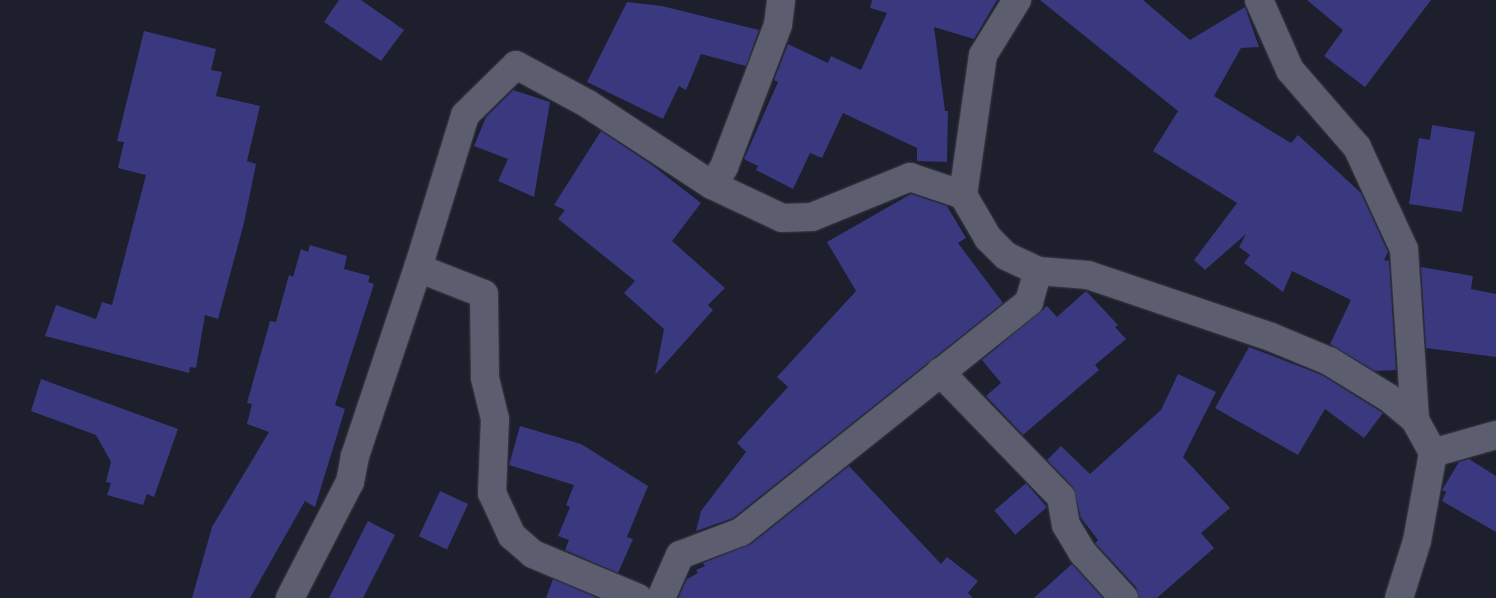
<!DOCTYPE html>
<html>
<head>
<meta charset="utf-8">
<style>
	body { margin:0 }
	#map { position:relative; width:1496px; height:598px; overflow:hidden; background:#1d1f2d; font-family:"Public Sans",sans-serif }
	div>[style] { position:absolute }
	.building>* { inset:0; background:#3a387f; transform-origin:0 0 }
	.roads { filter:drop-shadow(0 0 1px #3b3c48) drop-shadow(0 0 1px #3b3c48) }
	.minor>* { height:28px; margin:-14px; padding:0 14px; transform-origin:14px; border-radius:14px; background:#5c5e6f }
	span { translate:-50% -50%; white-space:nowrap; text-align:center; line-height:1.15; -webkit-text-stroke:4.5px #141523; paint-order:stroke }
</style>
</head>
<body>
<div id="map">
	<div class="building">
		<div style="clip-path:polygon(339px 0,361px 0,404px 30px,381px 61px,324px 22px)"></div>
		<div style="clip-path:polygon(872px 0,997px 0,974px 39px,934px 27px,945px 111px,948px 111px,947px 162px,917px 161px,917px 148px,843px 113px,822px 158px,810px 153px,793px 189px,756px 170px,758px 166px,744px 159px,778px 82px,774px 80px,788px 44px,828px 63px,831px 56px,861px 70px,887px 13px,870px 8px)"></div>
		<div style="clip-path:polygon(1040px 0,1143px 0,1190px 40px,1245px 7px,1259px 47px,1241px 48px,1214px 96px,1291px 143px,1298px 135px,1361px 193px,1388px 252px,1384px 260px,1389px 261px,1396px 370px,1375px 371px,1330px 344px,1351px 300px,1292px 271px,1283px 292px,1244px 263px,1250px 255px,1239px 247px,1246px 234px,1205px 270px,1194px 260px,1237px 203px,1153px 151px,1178px 111px)"></div>
		<div style="clip-path:polygon(1307px 0,1431px 0,1365px 87px,1324px 56px,1343px 30px)"></div>
		<div style="clip-path:polygon(627px 2px,662px 6px,759px 30px,746px 66px,701px 54px,686px 90px,679px 86px,663px 119px,587px 82px)"></div>
		<div style="clip-path:polygon(144px 31px,216px 49px,211px 70px,222px 72px,216px 96px,260px 106px,247px 161px,256px 164px,244px 223px,218px 319px,205px 315px,196px 368px,190px 367px,189px 373px,45px 336px,56px 305px,96px 319px,102px 302px,112px 305px,146px 175px,118px 168px,124px 142px,117px 141px)"></div>
		<div style="clip-path:polygon(513px 90px,550px 102px,534px 197px,498px 181px,508px 159px,474px 146px,486px 117px)"></div>
		<div style="clip-path:polygon(1432px 125px,1475px 132px,1462px 212px,1409px 204px,1419px 138px,1430px 140px)"></div>
		<div style="clip-path:polygon(601px 131px,652px 165px,701px 203px,672px 241px,725px 288px,708px 305px,713px 310px,655px 375px,664px 329px,624px 293px,635px 281px,558px 219px,565px 210px,554px 205px)"></div>
		<div style="clip-path:polygon(911px 194px,947px 206px,966px 238px,958px 243px,1003px 303px,733px 518px,696px 531px,701px 511px,746px 452px,737px 443px,788px 387px,777px 377px,856px 291px,827px 242px)"></div>
		<div style="clip-path:polygon(310px 245px,347px 256px,344px 269px,370px 276px,368px 282px,374px 284px,335px 405px,345px 409px,315px 507px,305px 501px,250px 598px,192px 598px,212px 527px,269px 432px,247px 424px,252px 404px,247px 403px,270px 321px,276px 322px,289px 275px,293px 277px,301px 249px,308px 252px)"></div>
		<div style="clip-path:polygon(1421px 267px,1473px 276px,1471px 289px,1496px 294px,1496px 357px,1426px 348px)"></div>
		<div style="clip-path:polygon(1086px 291px,1118px 325px,1115px 327px,1126px 339px,1095px 365px,1099px 370px,1023px 435px,986px 396px,1001px 383px,982px 360px,1047px 306px,1057px 317px)"></div>
		<div style="clip-path:polygon(1249px 347px,1322px 375px,1383px 413px,1364px 438px,1325px 409px,1298px 455px,1215px 408px)"></div>
		<div style="clip-path:polygon(1178px 374px,1216px 392px,1183px 457px,1230px 508px,1201px 533px,1214px 548px,1157px 598px,1139px 598px,1136px 587px,1095px 543px,1098px 540px,1081px 518px,1073px 487px,1047px 460px,1061px 446px,1090px 474px,1161px 410px)"></div>
		<div style="clip-path:polygon(41px 379px,178px 429px,154px 497px,147px 494px,143px 505px,107px 495px,111px 483px,106px 482px,111px 462px,96px 435px,31px 411px)"></div>
		<div style="clip-path:polygon(520px 426px,581px 444px,648px 486px,627px 537px,633px 539px,618px 573px,565px 550px,569px 540px,558px 536px,570px 507px,566px 505px,574px 485px,509px 465px)"></div>
		<div style="clip-path:polygon(1469px 459px,1496px 476px,1496px 532px,1442px 501px,1446px 492px,1442px 490px,1459px 462px)"></div>
		<div style="clip-path:polygon(849px 466px,941px 564px,947px 557px,978px 581px,968px 593px,973px 598px,678px 598px,687px 579px,698px 573px,696px 570px,705px 566px,703px 563px,751px 544px)"></div>
		<div style="left:1026px;top:483px;width:32px;height:42px;rotate:49deg"></div>
		<div style="left:440px;top:491px;width:31px;height:50px;rotate:25deg"></div>
		<div style="clip-path:polygon(368px 521px,395px 535px,363px 598px,329px 598px)"></div>
		<div style="clip-path:polygon(1072px 564px,1103px 598px,1034px 598px)"></div>
		<div style="clip-path:polygon(553px 579px,598px 598px,546px 598px)"></div>
	</div>
	<div class="roads">
		<div class="minor">
			<div style="left:1259px;top:0;width:77px;rotate:66.1deg"></div>
			<div style="left:1290px;top:70px;width:102px;rotate:49deg"></div>
			<div style="left:1357px;top:147px;width:112px;rotate:65.3deg"></div>
			<div style="left:1404px;top:249px;width:171px;rotate:86.3deg"></div>
			<div style="left:712px;top:185px;width:22px;rotate:-56deg"></div>
			<div style="left:724px;top:167px;width:152px;rotate:-69.2deg"></div>
			<div style="left:778px;top:25px;width:25px;rotate:-83deg"></div>
			<div style="left:963px;top:195px;width:141px;rotate:-81.9deg"></div>
			<div style="left:983px;top:55px;width:65px;rotate:-58.3deg"></div>
			<div style="left:940px;top:372px;width:174px;rotate:45.9deg"></div>
			<div style="left:1061px;top:497px;width:28px;rotate:80deg"></div>
			<div style="left:1066px;top:525px;width:33px;rotate:59deg"></div>
			<div style="left:1083px;top:553px;width:61px;rotate:47.7deg"></div>
			<div style="left:1433px;top:453px;width:66px;rotate:-15.9deg"></div>
			<div style="left:290px;top:598px;width:131px;rotate:-62.7deg"></div>
			<div style="left:350px;top:482px;width:26px;rotate:-79deg"></div>
			<div style="left:355px;top:456px;width:198px;rotate:-71.5deg"></div>
			<div style="left:638px;top:598px;width:114px;rotate:-157.3deg"></div>
			<div style="left:533px;top:554px;width:28px;rotate:-139deg"></div>
			<div style="left:512px;top:536px;width:47px;rotate:-114.9deg"></div>
			<div style="left:492px;top:493px;width:74px;rotate:-87.7deg"></div>
			<div style="left:495px;top:419px;width:42px;rotate:-103.7deg"></div>
			<div style="left:485px;top:378px;width:84px;rotate:-90.7deg"></div>
			<div style="left:484px;top:294px;width:71px;rotate:-158.5deg"></div>
			<div style="left:418px;top:268px;width:160px;rotate:-72.9deg"></div>
			<div style="left:465px;top:115px;width:71px;rotate:-44.4deg"></div>
			<div style="left:516px;top:65px;width:82px;rotate:28.4deg"></div>
			<div style="left:588px;top:104px;width:148px;rotate:33.2deg"></div>
			<div style="left:712px;top:185px;width:77px;rotate:25.2deg"></div>
			<div style="left:782px;top:218px;width:30px;rotate:-2deg"></div>
			<div style="left:812px;top:217px;width:106px;rotate:-22.2deg"></div>
			<div style="left:910px;top:177px;width:56px;rotate:18.8deg"></div>
			<div style="left:963px;top:195px;width:50px;rotate:59.8deg"></div>
			<div style="left:988px;top:238px;width:25px;rotate:45deg"></div>
			<div style="left:1006px;top:256px;width:35px;rotate:25deg"></div>
			<div style="left:1038px;top:271px;width:50px;rotate:4.6deg"></div>
			<div style="left:1088px;top:275px;width:193px;rotate:18.7deg"></div>
			<div style="left:1271px;top:337px;width:63px;rotate:22.5deg"></div>
			<div style="left:1329px;top:361px;width:70px;rotate:31.7deg"></div>
			<div style="left:1389px;top:398px;width:34px;rotate:40deg"></div>
			<div style="left:1415px;top:420px;width:38px;rotate:61deg"></div>
			<div style="left:1433px;top:453px;width:89px;rotate:100.3deg"></div>
			<div style="left:1417px;top:541px;width:60px;rotate:107.5deg"></div>
			<div style="left:661px;top:598px;width:47px;rotate:-66.2deg"></div>
			<div style="left:680px;top:555px;width:65px;rotate:-20.7deg"></div>
			<div style="left:741px;top:532px;width:369px;rotate:-38.6deg"></div>
			<div style="left:1029px;top:302px;width:32px;rotate:-74deg"></div>
		</div>
	</div>
</div>
</body>
</html>
